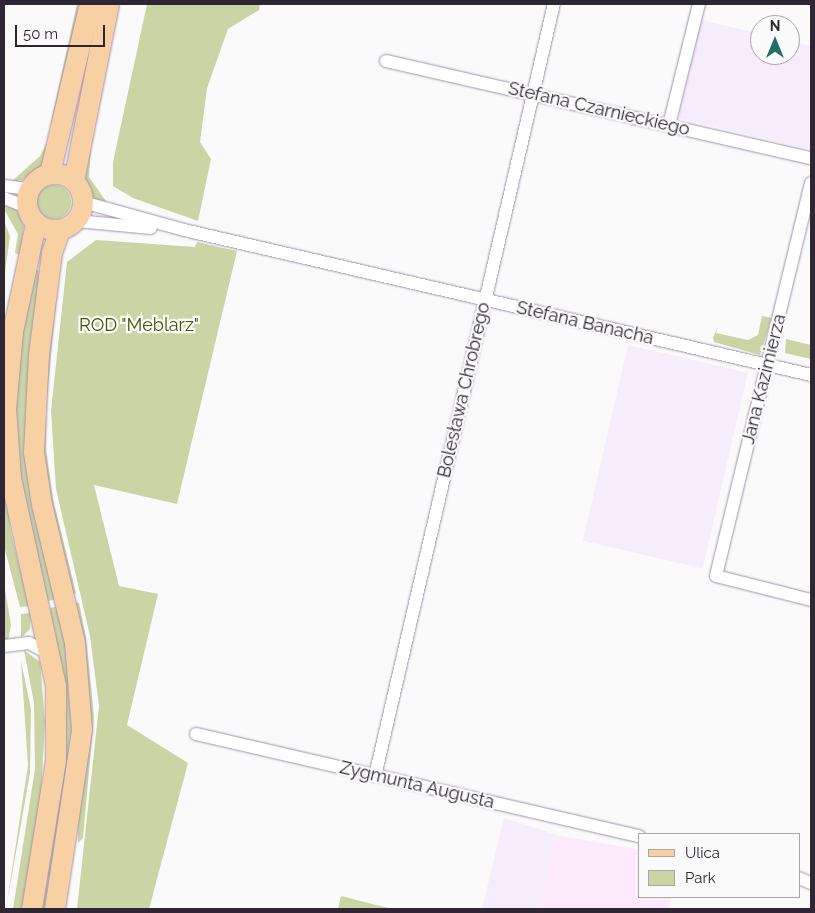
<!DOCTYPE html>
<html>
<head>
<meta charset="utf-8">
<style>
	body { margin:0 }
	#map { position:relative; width:815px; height:913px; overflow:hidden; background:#fafafa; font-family:Raleway,sans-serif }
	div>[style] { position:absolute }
	.commercial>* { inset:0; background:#fbeafc }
	.built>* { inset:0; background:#f5ecfc; transform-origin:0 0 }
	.green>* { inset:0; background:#cbd4a4 }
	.round { border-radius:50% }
	.roads { filter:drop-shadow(0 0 1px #a291af) drop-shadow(0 0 1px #a291af) }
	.minor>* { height:12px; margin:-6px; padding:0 6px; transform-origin:6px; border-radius:6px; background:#fff }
	.primary>* { height:20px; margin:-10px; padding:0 10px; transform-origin:10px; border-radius:10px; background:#f7d1a4 }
	.primary>.ring { margin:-10px; padding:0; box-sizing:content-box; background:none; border:20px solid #f7d1a4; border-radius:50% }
	span { translate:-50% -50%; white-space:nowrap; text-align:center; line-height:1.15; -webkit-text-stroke:4.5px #fafafa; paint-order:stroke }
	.street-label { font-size:18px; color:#2e2733 }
	.park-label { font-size:18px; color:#4b5406 }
	.frame { position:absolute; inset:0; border:5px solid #2e2733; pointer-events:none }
	.legend { position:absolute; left:638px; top:833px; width:162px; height:65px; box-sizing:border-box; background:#fafafa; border:1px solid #a8a6aa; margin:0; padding:6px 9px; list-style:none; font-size:15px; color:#2e2733 }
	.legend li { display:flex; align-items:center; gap:10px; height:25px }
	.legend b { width:25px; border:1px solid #a8a6aa }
	.north { position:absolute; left:750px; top:15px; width:50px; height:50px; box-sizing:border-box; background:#fafafa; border:1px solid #a8a6aa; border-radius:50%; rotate:0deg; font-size:14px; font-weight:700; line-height:20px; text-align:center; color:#2e2733 }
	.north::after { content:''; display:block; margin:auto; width:18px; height:22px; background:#236e6a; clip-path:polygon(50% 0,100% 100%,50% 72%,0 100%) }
	.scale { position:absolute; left:15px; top:25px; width:90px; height:22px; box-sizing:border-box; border:2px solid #2e2733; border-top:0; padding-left:6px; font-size:15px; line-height:18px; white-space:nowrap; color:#2e2733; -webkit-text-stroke:4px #fafafa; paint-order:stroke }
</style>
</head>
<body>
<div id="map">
	<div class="commercial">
		<div style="clip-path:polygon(557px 835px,639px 850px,639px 897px,671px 897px,669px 909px,537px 909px)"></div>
	</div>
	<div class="built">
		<div style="clip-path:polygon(701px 20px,760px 34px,760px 55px,790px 55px,790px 41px,811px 46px,810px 149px,678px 118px)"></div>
		<div style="left:628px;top:345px;width:123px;height:201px;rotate:13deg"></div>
		<div style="clip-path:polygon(504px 818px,557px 835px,537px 909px,482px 909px)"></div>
	</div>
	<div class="green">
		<div style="clip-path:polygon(77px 4px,83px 4px,52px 123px,51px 122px)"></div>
		<div style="clip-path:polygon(147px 4px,260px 4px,259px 10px,228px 29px,207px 88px,200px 142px,211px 159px,198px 221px,133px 198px,113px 186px,113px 162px)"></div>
		<div style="clip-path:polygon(47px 143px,44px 164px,22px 180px,11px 182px,40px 156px)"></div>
		<div style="clip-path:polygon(91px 145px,89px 177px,108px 204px,95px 201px,85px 180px)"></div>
		<div class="round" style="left:37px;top:185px;width:34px;height:34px"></div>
		<div style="clip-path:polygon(6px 203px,17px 210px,24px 226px,20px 255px,15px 253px,18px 234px,5px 211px)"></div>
		<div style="clip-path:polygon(4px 221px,10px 236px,4px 280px)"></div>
		<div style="clip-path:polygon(96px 240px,195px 247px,197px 242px,237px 251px,177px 504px,94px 485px,119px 586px,158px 594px,127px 725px,188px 763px,149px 909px,77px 909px,99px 706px,90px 636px,56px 489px,51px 411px,67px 262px)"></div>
		<div style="clip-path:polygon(32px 269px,42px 271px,30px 368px,58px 599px,48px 601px,21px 493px,12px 396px)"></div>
		<div style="clip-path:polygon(59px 273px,46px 408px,46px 449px,53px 499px,76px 593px,71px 596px,47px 501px,40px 415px)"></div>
		<div style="clip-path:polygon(762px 316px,772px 318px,760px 355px,714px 342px,713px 338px,718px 326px,716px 333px,748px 340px,758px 335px)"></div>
		<div style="clip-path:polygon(786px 339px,811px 345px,811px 359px,785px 353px)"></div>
		<div style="clip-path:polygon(4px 478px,11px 533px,29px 606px,20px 607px,4px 546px)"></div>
		<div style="clip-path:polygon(4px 584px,11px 625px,8px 641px,4px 641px)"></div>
		<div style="clip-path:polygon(73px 602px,79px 603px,86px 637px,94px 717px,83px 838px,78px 843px)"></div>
		<div style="clip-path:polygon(60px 606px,70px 654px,75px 721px,48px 909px,38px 909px,62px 672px,50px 608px)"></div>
		<div style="clip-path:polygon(31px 613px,30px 629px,21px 638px,21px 614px)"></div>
		<div style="clip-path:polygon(24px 650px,40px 662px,45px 721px,40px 813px,25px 909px,13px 909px,35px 769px,34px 703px)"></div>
		<div style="clip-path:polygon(21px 661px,31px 709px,30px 773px,6px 909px,28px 765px)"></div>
		<div style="clip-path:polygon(341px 896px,376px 905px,394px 909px,338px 909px)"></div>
	</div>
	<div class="roads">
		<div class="minor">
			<div style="left:386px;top:61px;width:436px;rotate:12.9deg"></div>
			<div style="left:669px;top:125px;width:125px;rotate:-76.1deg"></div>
			<div style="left:811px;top:183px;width:404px;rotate:103.6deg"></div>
			<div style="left:716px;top:576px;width:98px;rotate:14.2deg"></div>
			<div style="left:4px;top:186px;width:26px;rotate:7deg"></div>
			<div style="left:4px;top:198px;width:24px;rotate:22deg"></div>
			<div style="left:83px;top:202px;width:105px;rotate:15.5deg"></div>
			<div style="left:184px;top:230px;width:644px;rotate:13.02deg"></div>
			<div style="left:77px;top:221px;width:74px;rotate:5.4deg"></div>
			<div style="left:4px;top:646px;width:25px;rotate:-7deg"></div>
			<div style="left:29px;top:643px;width:27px;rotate:28deg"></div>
			<div style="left:196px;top:734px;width:455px;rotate:13deg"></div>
			<div style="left:375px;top:776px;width:792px;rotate:-76.95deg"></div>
			<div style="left:799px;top:878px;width:13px;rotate:23deg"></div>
		</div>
		<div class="primary">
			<div class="ring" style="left:27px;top:174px;width:36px;height:36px"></div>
			<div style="left:50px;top:174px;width:175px;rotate:-76.8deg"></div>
			<div style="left:74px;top:181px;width:180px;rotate:-78.8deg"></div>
			<div style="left:32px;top:909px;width:151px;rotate:-80.8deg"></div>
			<div style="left:56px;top:760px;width:74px;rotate:-90deg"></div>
			<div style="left:56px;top:686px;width:214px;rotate:-102.2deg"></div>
			<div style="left:11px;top:477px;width:68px;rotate:-94.2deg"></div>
			<div style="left:6px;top:409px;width:77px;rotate:-84.8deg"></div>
			<div style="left:13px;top:332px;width:110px;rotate:-78deg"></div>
			<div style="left:55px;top:909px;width:181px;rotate:-81.4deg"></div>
			<div style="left:82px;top:730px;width:87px;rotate:-94.6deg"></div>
			<div style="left:75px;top:643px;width:142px;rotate:-103.4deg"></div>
			<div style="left:42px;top:505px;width:53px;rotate:-98.7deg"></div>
			<div style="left:34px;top:453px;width:98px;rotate:-87.1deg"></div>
			<div style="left:39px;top:355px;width:103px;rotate:-82.7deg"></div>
			<div style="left:52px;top:253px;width:23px;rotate:-70deg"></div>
		</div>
	</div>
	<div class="street-label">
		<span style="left:599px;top:109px;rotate:13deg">Stefana Czarnieckiego</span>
		<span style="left:585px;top:323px;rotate:13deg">Stefana Banacha</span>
		<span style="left:764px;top:379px;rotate:-76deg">Jana Kazimierza</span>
		<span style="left:464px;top:390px;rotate:-77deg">Bolesława Chrobrego</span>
		<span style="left:417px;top:785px;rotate:13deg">Zygmunta Augusta</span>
	</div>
	<div class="park-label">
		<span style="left:139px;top:325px">ROD "Meblarz"</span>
	</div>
	<div class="frame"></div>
	<ul class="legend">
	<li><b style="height:6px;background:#f7d1a4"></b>Ulica</li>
	<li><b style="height:14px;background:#cbd4a4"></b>Park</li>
	</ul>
	<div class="north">N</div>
	<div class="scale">50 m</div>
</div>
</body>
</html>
